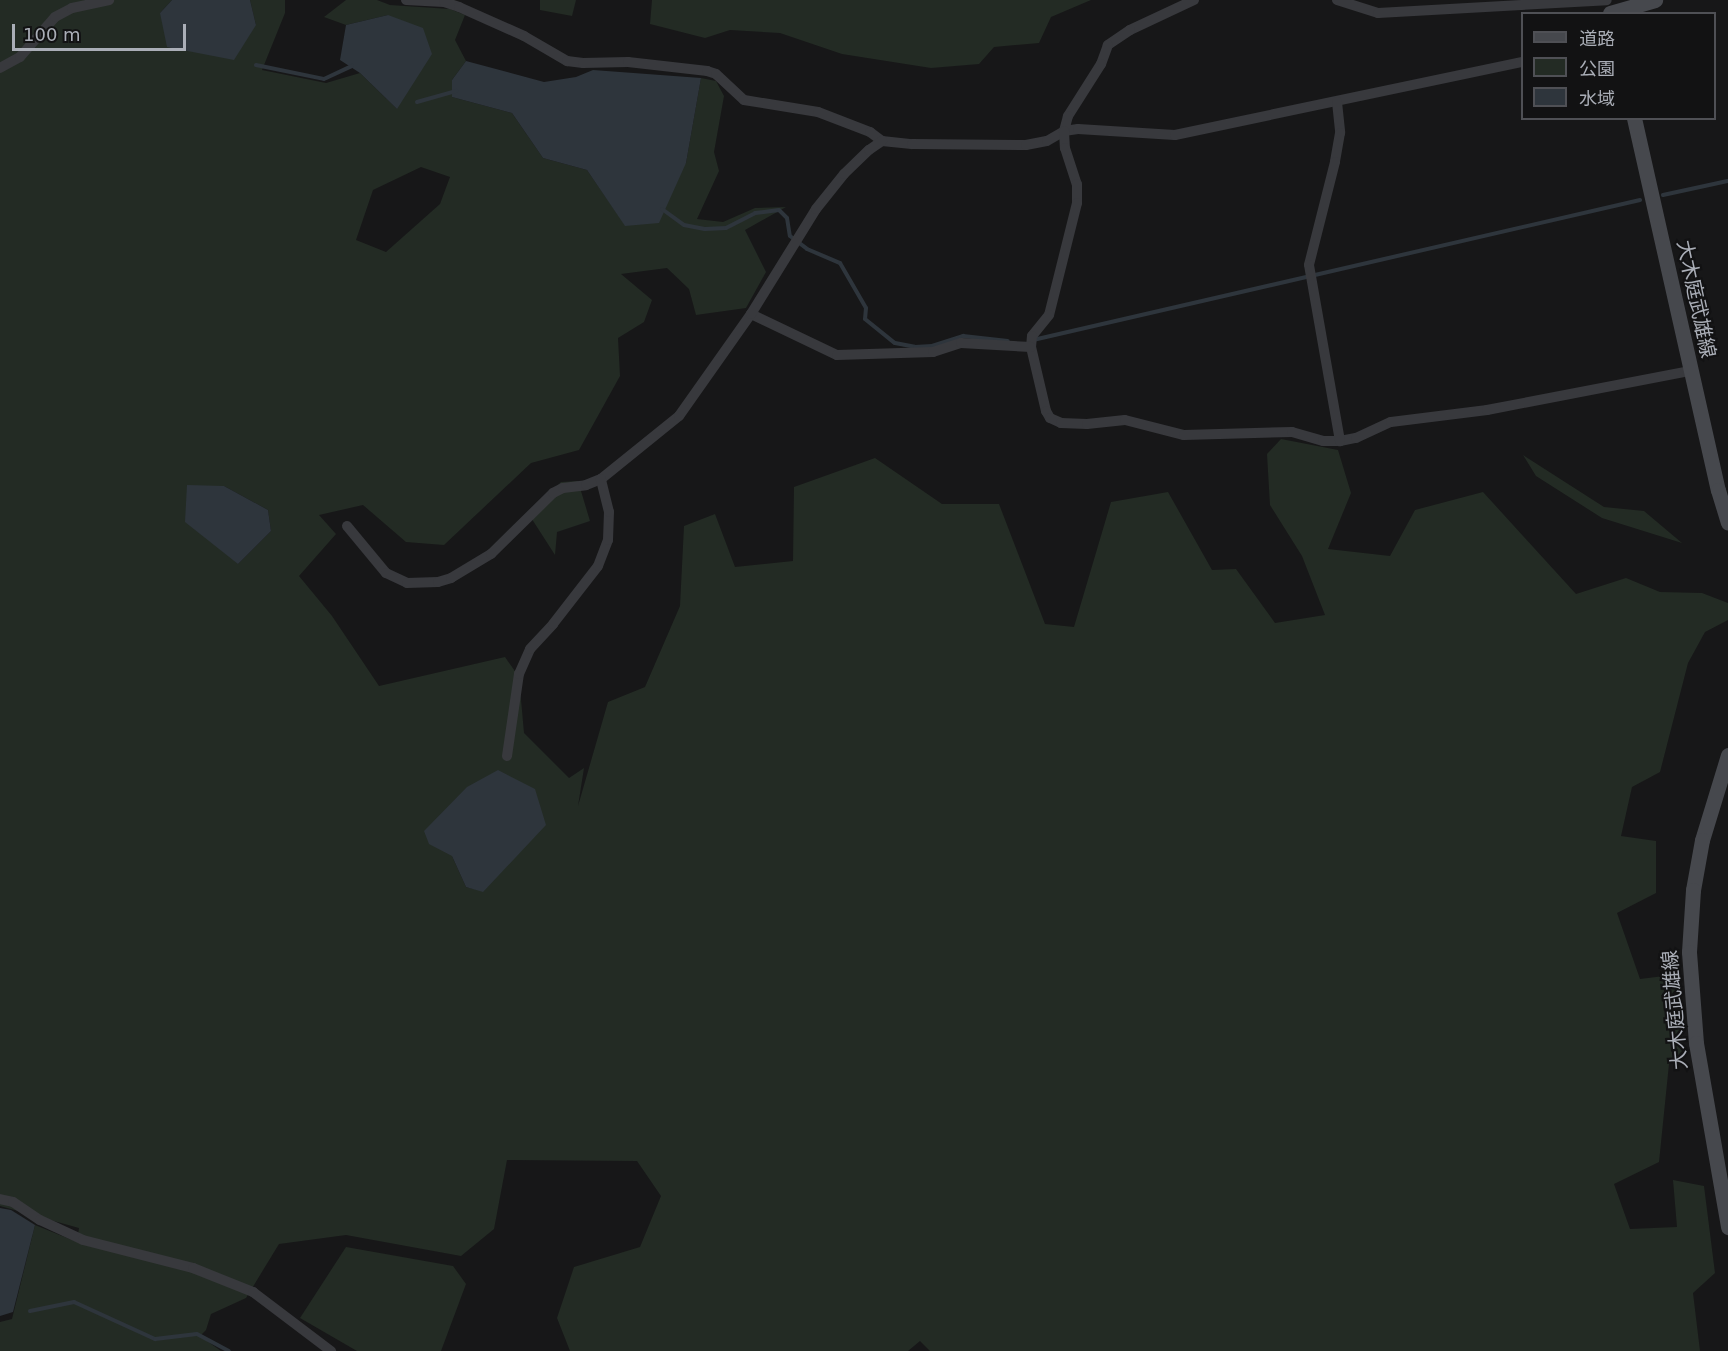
<!DOCTYPE html>
<html>
<head>
<meta charset="utf-8">
<style>
	body { margin:0 }
	#map { position:relative; width:1728px; height:1351px; overflow:hidden; background:#171718; font-family:"DejaVu Sans","Noto Sans JP",sans-serif }
	div>[style] { position:absolute }
	.green>* { inset:0; background:#232b24 }
	.water>* { inset:0; background:#2e353c }
	.stream>* { height:4px; margin:-2px; padding:0 2px; transform-origin:2px; border-radius:2px; background:#2e353c }
	.street>* { height:10px; margin:-5px; padding:0 5px; transform-origin:5px; border-radius:5px; background:#38393d }
	.secondary>* { height:15px; margin:-7.5px; padding:0 7.5px; transform-origin:7.5px; border-radius:7.5px; background:#46484d }
	span { translate:-50% -50%; white-space:nowrap; text-align:center; line-height:1.15; -webkit-text-stroke:4.5px #121213; paint-order:stroke }
	.street-label { font-size:20px; color:#aaaeb7 }
	.legend { position:absolute; left:1521px; top:12px; width:195px; height:108px; box-sizing:border-box; background:#121213; border:2px solid #4f5055; margin:0; padding:8px 10px; list-style:none; font-size:18px; color:#aaaeb7 }
	.legend li { display:flex; align-items:center; gap:12px; height:30px }
	.legend b { width:30px; border:2px solid #4f5055 }
	.scale { position:absolute; left:12px; top:24px; width:174px; height:27px; box-sizing:border-box; border:3px solid #aaaeb7; border-top:0; padding-left:8px; font-size:18px; line-height:21px; white-space:nowrap; color:#aaaeb7; -webkit-text-stroke:4px #121213; paint-order:stroke }
</style>
</head>
<body>
<div id="map">
	<div class="green">
		<div style="clip-path:polygon(evenodd,0 0,172px 0,160px 13px,256px 25px,250px 0,285px 0,285px 13px,262px 70px,326px 83px,360px 73px,397px 109px,388px 15px,346px 25px,324px 17px,346px 0,377px 0,390px 5px,450px 9px,465px 15px,455px 40px,466px 61px,452px 80px,452px 97px,512px 113px,543px 158px,587px 170px,625px 225px,686px 163px,701px 78px,716px 81px,724px 96px,714px 152px,719px 171px,697px 219px,723px 222px,755px 208px,786px 207px,745px 230px,766px 272px,746px 308px,696px 315px,689px 289px,667px 268px,621px 274px,652px 300px,644px 322px,618px 338px,620px 376px,579px 450px,531px 463px,444px 545px,406px 542px,363px 505px,319px 515px,336px 534px,299px 576px,332px 616px,379px 686px,505px 657px,519px 677px,524px 733px,569px 778px,584px 768px,578px 806px,608px 702px,645px 687px,680px 606px,684px 526px,715px 514px,735px 567px,793px 561px,794px 487px,875px 458px,942px 504px,999px 504px,1045px 624px,1074px 627px,1111px 502px,1168px 492px,1212px 570px,1236px 569px,1275px 623px,1325px 615px,1302px 556px,1270px 505px,1267px 454px,1281px 439px,1338px 450px,1351px 493px,1328px 549px,1390px 556px,1415px 510px,1483px 492px,1576px 594px,1626px 578px,1660px 592px,1702px 593px,1728px 603px,1728px 620px,1705px 632px,1688px 663px,1660px 772px,1632px 787px,1621px 836px,1656px 841px,1656px 893px,1617px 913px,1640px 979px,1680px 974px,1683px 1050px,1669px 1064px,1659px 1162px,1614px 1184px,1630px 1229px,1677px 1227px,1673px 1180px,1704px 1186px,1715px 1273px,1693px 1293px,1700px 1351px,930px 1351px,920px 1341px,908px 1351px,570px 1351px,557px 1318px,574px 1267px,640px 1247px,661px 1196px,637px 1161px,507px 1160px,494px 1229px,461px 1256px,346px 1235px,279px 1244px,246px 1298px,211px 1314px,206px 1330px,200px 1336px,221px 1351px,0 1351px,0 1322px,12px 1319px,35px 1225px,77px 1242px,79px 1228px,0 1206px,0 0,421px 167px,450px 177px,440px 204px,386px 252px,356px 240px,373px 190px,421px 167px,0 0,224px 486px,268px 510px,271px 531px,238px 564px,224px 486px,0 0,452px 856px,483px 891px,466px 887px,452px 856px)"></div>
		<div style="clip-path:polygon(540px 0,576px 0,572px 16px,540px 10px)"></div>
		<div style="clip-path:polygon(652px 0,1091px 0,1051px 17px,1039px 43px,994px 47px,979px 64px,931px 68px,842px 54px,780px 33px,730px 30px,705px 38px,650px 24px)"></div>
		<div style="clip-path:polygon(1523px 455px,1604px 507px,1644px 511px,1682px 543px,1602px 518px,1536px 476px)"></div>
		<div style="clip-path:polygon(578px 481px,590px 521px,557px 532px,555px 555px,528px 513px,561px 482px)"></div>
		<div style="clip-path:polygon(346px 1247px,453px 1266px,466px 1284px,441px 1351px,357px 1351px,300px 1318px)"></div>
	</div>
	<div class="water">
		<div style="clip-path:polygon(172px 0,250px 0,256px 25px,234px 60px,167px 47px,160px 13px)"></div>
		<div style="clip-path:polygon(388px 15px,423px 28px,432px 54px,397px 109px,360px 73px,340px 60px,346px 25px)"></div>
		<div style="clip-path:polygon(466px 61px,544px 82px,576px 77px,593px 70px,701px 78px,686px 163px,659px 223px,625px 226px,587px 170px,543px 158px,512px 113px,452px 97px,452px 80px)"></div>
		<div style="clip-path:polygon(187px 485px,224px 486px,268px 510px,271px 531px,238px 564px,185px 522px)"></div>
		<div style="clip-path:polygon(498px 770px,535px 789px,546px 825px,483px 892px,466px 887px,452px 856px,429px 844px,424px 831px,467px 787px)"></div>
		<div style="clip-path:polygon(0 1208px,11px 1210px,35px 1225px,13px 1312px,0 1316px)"></div>
	</div>
	<div class="stream">
		<div style="left:256px;top:65px;width:69px;rotate:11.6deg"></div>
		<div style="left:324px;top:79px;width:31px;rotate:-25deg"></div>
		<div style="left:417px;top:102px;width:41px;rotate:-15.8deg"></div>
		<div style="left:1663px;top:195px;width:66px;rotate:-12.2deg"></div>
		<div style="left:662px;top:209px;width:27px;rotate:36deg"></div>
		<div style="left:684px;top:225px;width:21px;rotate:11deg"></div>
		<div style="left:705px;top:229px;width:21px;rotate:-3deg"></div>
		<div style="left:726px;top:228px;width:33px;rotate:-27deg"></div>
		<div style="left:755px;top:213px;width:24px;rotate:-7deg"></div>
		<div style="left:779px;top:210px;width:11px;rotate:45deg"></div>
		<div style="left:787px;top:218px;width:18px;rotate:81deg"></div>
		<div style="left:790px;top:236px;width:21px;rotate:37deg"></div>
		<div style="left:807px;top:249px;width:36px;rotate:23deg"></div>
		<div style="left:840px;top:263px;width:52px;rotate:60deg"></div>
		<div style="left:866px;top:308px;width:11px;rotate:95deg"></div>
		<div style="left:865px;top:319px;width:38px;rotate:39deg"></div>
		<div style="left:895px;top:343px;width:20px;rotate:11deg"></div>
		<div style="left:915px;top:347px;width:17px;rotate:-3deg"></div>
		<div style="left:932px;top:346px;width:33px;rotate:-18deg"></div>
		<div style="left:963px;top:336px;width:45px;rotate:6.3deg"></div>
		<div style="left:1033px;top:340px;width:623px;rotate:-12.99deg"></div>
		<div style="left:30px;top:1311px;width:45px;rotate:-11.6deg"></div>
		<div style="left:74px;top:1302px;width:89px;rotate:24.6deg"></div>
		<div style="left:155px;top:1339px;width:42px;rotate:-6.8deg"></div>
		<div style="left:197px;top:1334px;width:36px;rotate:28deg"></div>
	</div>
	<div class="street">
		<div style="left:406px;top:0;width:38px;rotate:3deg"></div>
		<div style="left:444px;top:2px;width:16px;rotate:18deg"></div>
		<div style="left:459px;top:7px;width:71px;rotate:24deg"></div>
		<div style="left:524px;top:36px;width:50px;rotate:30.2deg"></div>
		<div style="left:567px;top:61px;width:16px;rotate:7deg"></div>
		<div style="left:583px;top:63px;width:45px;rotate:-1.3deg"></div>
		<div style="left:628px;top:62px;width:80px;rotate:6.5deg"></div>
		<div style="left:707px;top:71px;width:9px;rotate:18deg"></div>
		<div style="left:716px;top:74px;width:38px;rotate:43deg"></div>
		<div style="left:744px;top:100px;width:75px;rotate:9.2deg"></div>
		<div style="left:818px;top:112px;width:56px;rotate:21deg"></div>
		<div style="left:870px;top:132px;width:15px;rotate:37deg"></div>
		<div style="left:882px;top:141px;width:30px;rotate:6deg"></div>
		<div style="left:912px;top:144px;width:114px;rotate:0.5deg"></div>
		<div style="left:1026px;top:145px;width:21px;rotate:-11deg"></div>
		<div style="left:1047px;top:141px;width:20px;rotate:-30deg"></div>
		<div style="left:1064px;top:131px;width:14px;rotate:-8deg"></div>
		<div style="left:1078px;top:129px;width:97px;rotate:3.5deg"></div>
		<div style="left:1175px;top:135px;width:355px;rotate:-11.9deg"></div>
		<div style="left:1194px;top:0;width:71px;rotate:154.9deg"></div>
		<div style="left:1130px;top:30px;width:27px;rotate:146deg"></div>
		<div style="left:1108px;top:45px;width:20px;rotate:110deg"></div>
		<div style="left:1101px;top:64px;width:62px;rotate:122.4deg"></div>
		<div style="left:1068px;top:116px;width:16px;rotate:105deg"></div>
		<div style="left:1064px;top:131px;width:17px;rotate:87deg"></div>
		<div style="left:1065px;top:148px;width:38px;rotate:72deg"></div>
		<div style="left:1077px;top:184px;width:19px;rotate:90deg"></div>
		<div style="left:1077px;top:203px;width:115px;rotate:104deg"></div>
		<div style="left:1049px;top:315px;width:27px;rotate:129deg"></div>
		<div style="left:1032px;top:336px;width:11px;rotate:95deg"></div>
		<div style="left:1031px;top:347px;width:66px;rotate:76.8deg"></div>
		<div style="left:1046px;top:411px;width:8px;rotate:60deg"></div>
		<div style="left:1050px;top:418px;width:12px;rotate:24deg"></div>
		<div style="left:1061px;top:423px;width:26px;rotate:2deg"></div>
		<div style="left:1087px;top:424px;width:38px;rotate:-6deg"></div>
		<div style="left:1125px;top:420px;width:61px;rotate:14.3deg"></div>
		<div style="left:1184px;top:435px;width:108px;rotate:-1.6deg"></div>
		<div style="left:1292px;top:432px;width:32px;rotate:16deg"></div>
		<div style="left:1323px;top:441px;width:17px"></div>
		<div style="left:1340px;top:441px;width:16px;rotate:-11deg"></div>
		<div style="left:1356px;top:438px;width:38px;rotate:-25deg"></div>
		<div style="left:1391px;top:422px;width:97px;rotate:-7.1deg"></div>
		<div style="left:1487px;top:410px;width:207px;rotate:-10.9deg"></div>
		<div style="left:1337px;top:0;width:43px;rotate:17.6deg"></div>
		<div style="left:1378px;top:13px;width:229px;rotate:-3.2deg"></div>
		<div style="left:0;top:68px;width:23px;rotate:-29deg"></div>
		<div style="left:20px;top:57px;width:53px;rotate:-48.8deg"></div>
		<div style="left:55px;top:17px;width:19px;rotate:-28deg"></div>
		<div style="left:72px;top:8px;width:38px;rotate:-12deg"></div>
		<div style="left:1337px;top:102px;width:31px;rotate:84deg"></div>
		<div style="left:1340px;top:133px;width:29px;rotate:100deg"></div>
		<div style="left:1335px;top:162px;width:106px;rotate:104.2deg"></div>
		<div style="left:1309px;top:265px;width:179px;rotate:80deg"></div>
		<div style="left:751px;top:314px;width:95px;rotate:25.5deg"></div>
		<div style="left:837px;top:355px;width:96px;rotate:-1.8deg"></div>
		<div style="left:933px;top:352px;width:29px;rotate:-18deg"></div>
		<div style="left:961px;top:343px;width:70px;rotate:3.3deg"></div>
		<div style="left:347px;top:526px;width:61px;rotate:50.3deg"></div>
		<div style="left:386px;top:573px;width:23px;rotate:25deg"></div>
		<div style="left:407px;top:583px;width:31px;rotate:-2deg"></div>
		<div style="left:438px;top:582px;width:14px;rotate:-17deg"></div>
		<div style="left:451px;top:578px;width:47px;rotate:-31deg"></div>
		<div style="left:491px;top:554px;width:87px;rotate:-44.5deg"></div>
		<div style="left:553px;top:493px;width:11px;rotate:-27deg"></div>
		<div style="left:563px;top:488px;width:23px;rotate:-7deg"></div>
		<div style="left:586px;top:485px;width:16px;rotate:-22deg"></div>
		<div style="left:601px;top:479px;width:100px;rotate:-38.9deg"></div>
		<div style="left:679px;top:416px;width:125px;rotate:-54.8deg"></div>
		<div style="left:751px;top:314px;width:123px;rotate:-58.2deg"></div>
		<div style="left:816px;top:209px;width:45px;rotate:-51.3deg"></div>
		<div style="left:844px;top:174px;width:35px;rotate:-44deg"></div>
		<div style="left:869px;top:150px;width:16px;rotate:-35deg"></div>
		<div style="left:507px;top:756px;width:83px;rotate:-81.7deg"></div>
		<div style="left:519px;top:674px;width:27px;rotate:-66deg"></div>
		<div style="left:530px;top:649px;width:34px;rotate:-47deg"></div>
		<div style="left:553px;top:624px;width:73px;rotate:-52.2deg"></div>
		<div style="left:598px;top:566px;width:28px;rotate:-69deg"></div>
		<div style="left:608px;top:540px;width:28px;rotate:-88deg"></div>
		<div style="left:609px;top:512px;width:34px;rotate:-104deg"></div>
		<div style="left:0;top:1199px;width:13px;rotate:13deg"></div>
		<div style="left:13px;top:1202px;width:32px;rotate:34deg"></div>
		<div style="left:40px;top:1220px;width:47px;rotate:24.9deg"></div>
		<div style="left:83px;top:1240px;width:114px;rotate:14.3deg"></div>
		<div style="left:193px;top:1268px;width:65px;rotate:21.8deg"></div>
		<div style="left:253px;top:1292px;width:98px;rotate:37.1deg"></div>
	</div>
	<div class="secondary">
		<div style="left:1610px;top:13px;width:47px;rotate:-16.1deg"></div>
		<div style="left:1634px;top:118px;width:381px;rotate:77.3deg"></div>
		<div style="left:1718px;top:490px;width:34px;rotate:73deg"></div>
		<div style="left:1728px;top:755px;width:89px;rotate:107deg"></div>
		<div style="left:1702px;top:840px;width:51px;rotate:100.2deg"></div>
		<div style="left:1693px;top:890px;width:62px;rotate:93.7deg"></div>
		<div style="left:1689px;top:952px;width:91px;rotate:85.6deg"></div>
		<div style="left:1696px;top:1043px;width:187px;rotate:80.1deg"></div>
	</div>
	<div class="street-label">
		<span style="left:1696px;top:299px;rotate:78deg">大木庭武雄線</span>
		<span style="left:1675px;top:1010px;rotate:-95deg">大木庭武雄線</span>
	</div>
	<ul class="legend">
	<li><b style="height:8px;background:#46484d"></b>道路</li>
	<li><b style="height:16px;background:#232b24"></b>公園</li>
	<li><b style="height:16px;background:#2e353c"></b>水域</li>
	</ul>
	<div class="scale">100 m</div>
</div>
</body>
</html>
